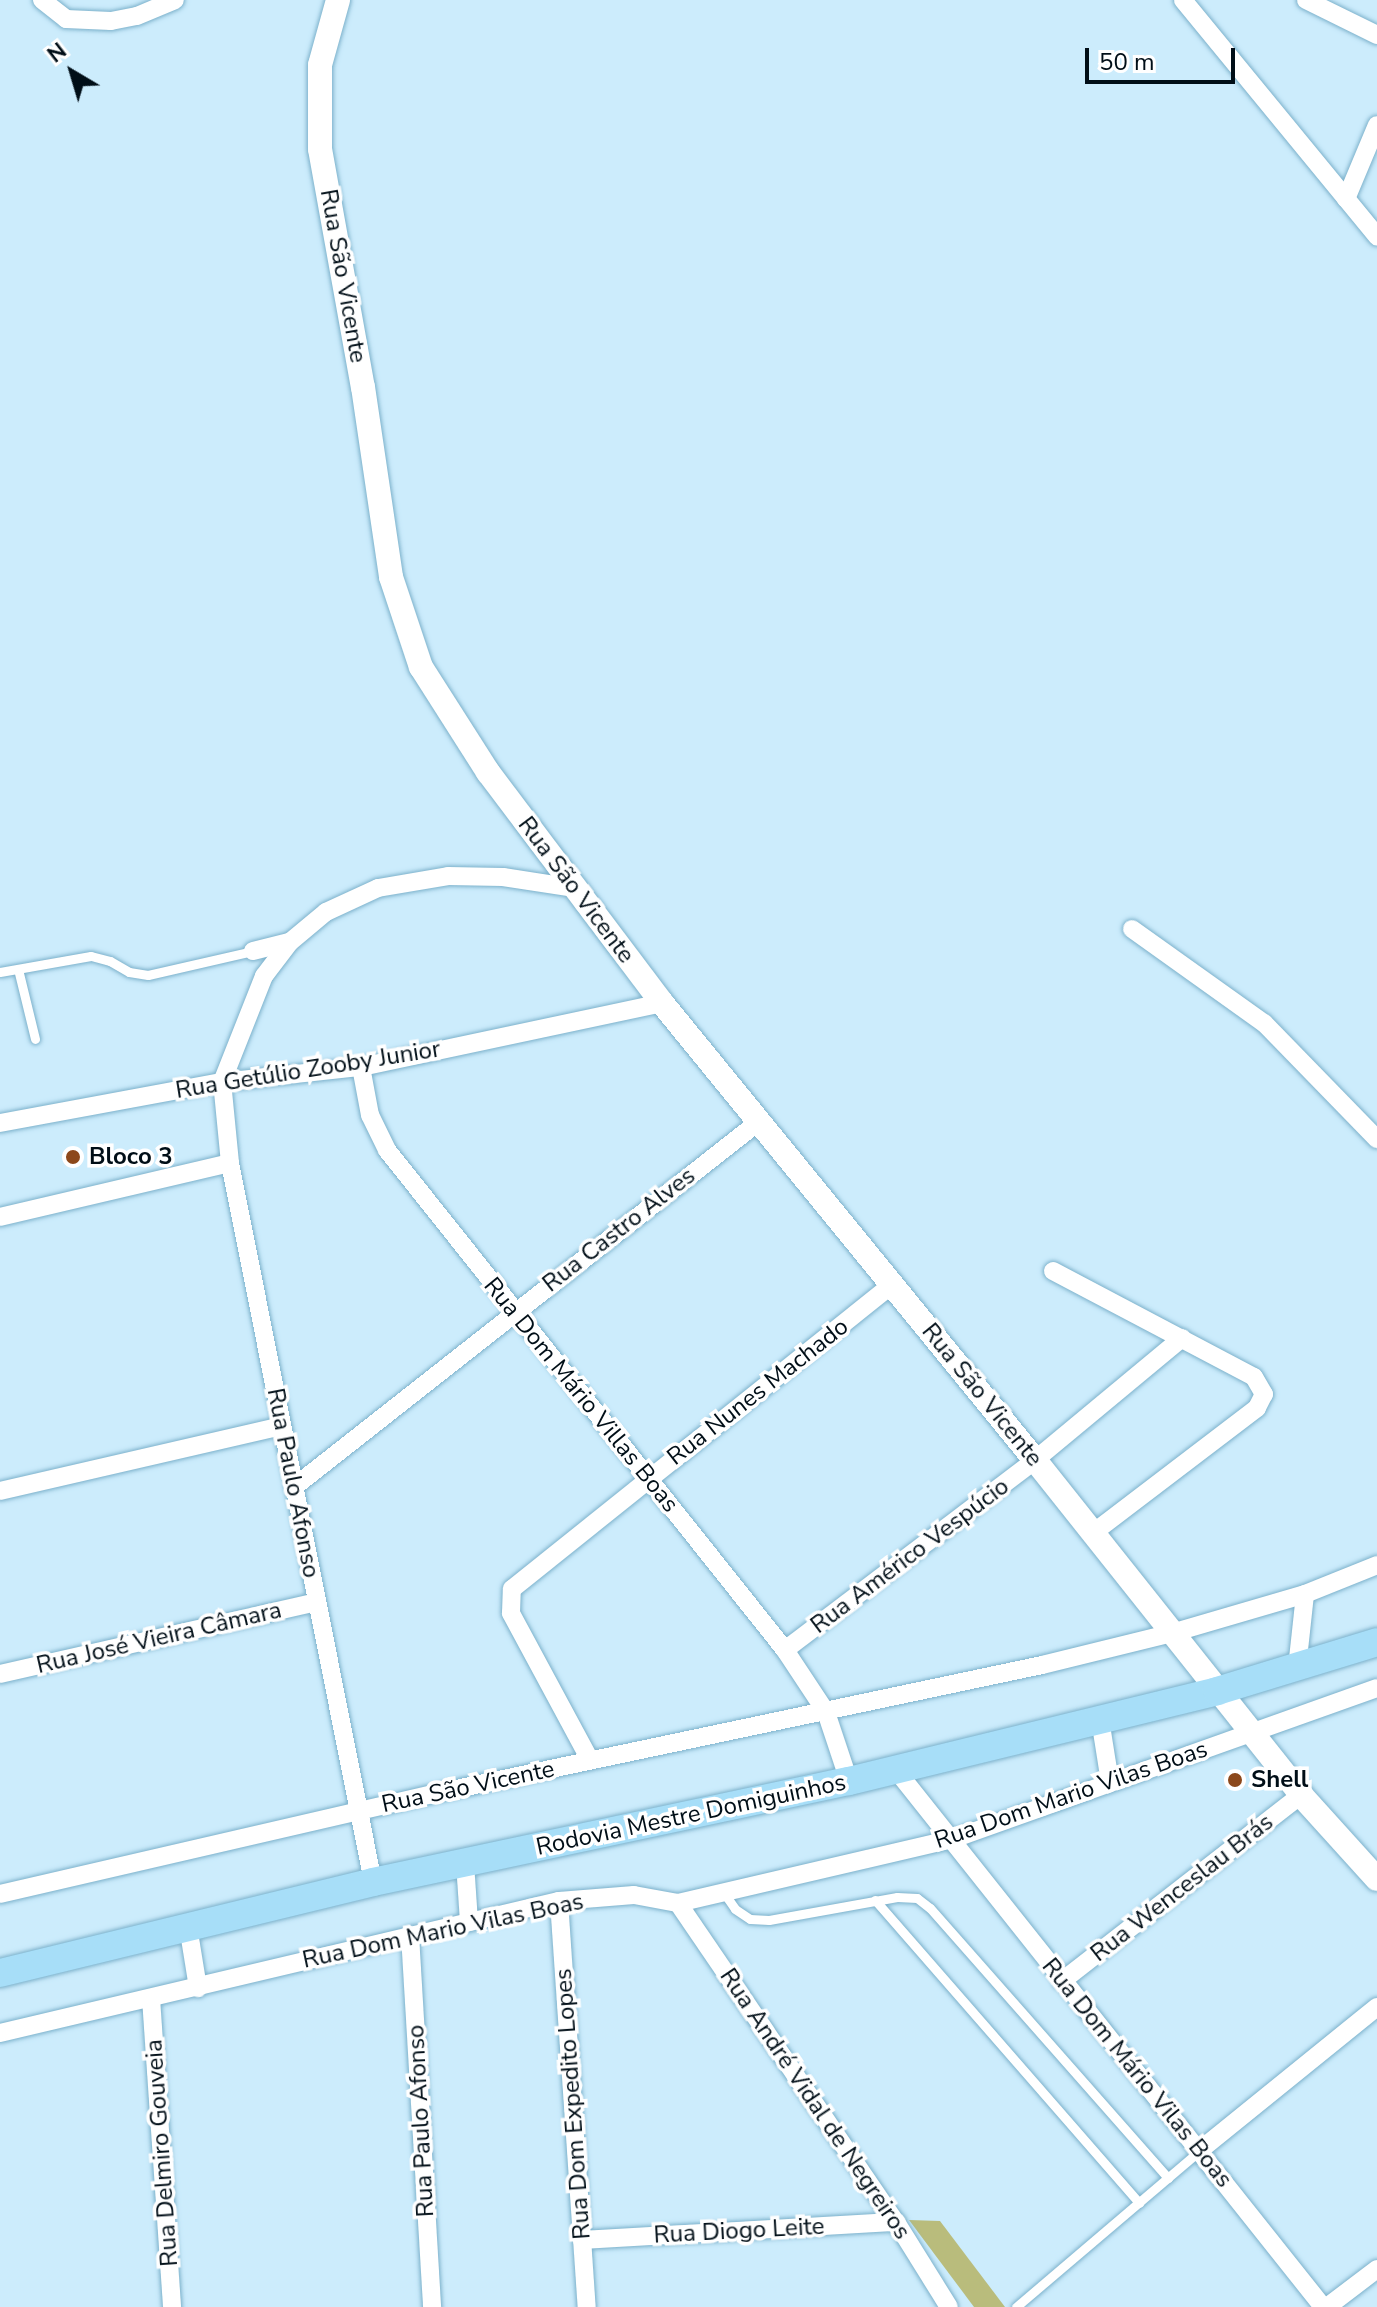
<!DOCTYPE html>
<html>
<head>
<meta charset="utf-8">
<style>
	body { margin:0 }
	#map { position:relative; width:1377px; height:2307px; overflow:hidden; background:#ccecfc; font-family:"Nunito Sans",sans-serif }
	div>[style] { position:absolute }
	.green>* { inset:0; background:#b9bc7c }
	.roads { filter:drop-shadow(0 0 2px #7cb1cb) drop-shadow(0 0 2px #7cb1cb) }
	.lane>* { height:9px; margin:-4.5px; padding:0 4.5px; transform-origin:4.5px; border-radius:4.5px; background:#fff }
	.street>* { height:18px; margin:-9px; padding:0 9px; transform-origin:9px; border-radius:9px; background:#fff }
	.secondary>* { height:24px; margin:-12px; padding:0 12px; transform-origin:12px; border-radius:12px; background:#fff }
	.primary>* { height:28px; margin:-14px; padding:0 14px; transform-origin:14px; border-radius:14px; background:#a7def8 }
	.dots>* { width:22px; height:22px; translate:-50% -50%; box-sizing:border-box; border:4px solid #fff; border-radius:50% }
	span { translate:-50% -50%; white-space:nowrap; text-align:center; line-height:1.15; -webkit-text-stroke:7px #fff; paint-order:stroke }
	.street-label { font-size:24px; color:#000e17 }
	.poi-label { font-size:24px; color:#000e17; font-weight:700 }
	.left { translate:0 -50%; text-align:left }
	.north { position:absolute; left:32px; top:32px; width:80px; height:80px; -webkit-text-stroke:6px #fff; paint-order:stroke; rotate:322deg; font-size:22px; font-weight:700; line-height:32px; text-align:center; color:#000e17 }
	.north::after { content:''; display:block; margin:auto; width:28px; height:36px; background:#000e17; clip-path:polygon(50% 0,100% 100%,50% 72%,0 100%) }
	.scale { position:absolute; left:1085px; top:48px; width:150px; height:36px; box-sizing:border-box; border:4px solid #000e17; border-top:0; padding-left:10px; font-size:24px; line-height:28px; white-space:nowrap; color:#000e17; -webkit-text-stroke:6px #fff; paint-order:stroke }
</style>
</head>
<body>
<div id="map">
	<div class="green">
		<div style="clip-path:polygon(909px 2220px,940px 2221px,1005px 2307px,974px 2307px)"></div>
	</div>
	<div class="roads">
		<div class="lane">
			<div style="left:18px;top:969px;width:72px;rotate:76.3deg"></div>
			<div style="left:0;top:972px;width:92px;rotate:-10deg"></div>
			<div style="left:91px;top:956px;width:20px;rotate:15deg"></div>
			<div style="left:110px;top:961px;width:22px;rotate:30deg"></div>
			<div style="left:129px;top:972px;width:19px;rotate:9deg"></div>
			<div style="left:148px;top:975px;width:108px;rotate:-12.9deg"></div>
			<div style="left:724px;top:1893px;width:19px;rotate:55deg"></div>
			<div style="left:735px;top:1909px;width:18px;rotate:34deg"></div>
			<div style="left:750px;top:1919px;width:19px;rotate:3deg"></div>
			<div style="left:769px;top:1920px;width:130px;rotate:-10.2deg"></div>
			<div style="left:897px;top:1897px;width:20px;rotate:3deg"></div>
			<div style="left:917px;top:1898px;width:16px;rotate:38deg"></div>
			<div style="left:930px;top:1908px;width:360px;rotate:48.6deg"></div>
			<div style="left:875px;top:1900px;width:402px;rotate:48.9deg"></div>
			<div style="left:1016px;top:2307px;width:240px;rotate:-40.4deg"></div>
		</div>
		<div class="street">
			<div style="left:42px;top:0;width:31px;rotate:38deg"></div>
			<div style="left:66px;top:19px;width:45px;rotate:2.5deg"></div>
			<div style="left:111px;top:21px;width:26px;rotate:-11deg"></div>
			<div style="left:137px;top:16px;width:41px;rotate:-22.8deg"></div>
			<div style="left:1183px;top:0;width:306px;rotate:50.6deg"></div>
			<div style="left:1306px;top:0;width:79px;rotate:26.2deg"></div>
			<div style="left:1346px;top:199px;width:80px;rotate:-67.3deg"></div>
			<div style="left:1132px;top:929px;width:162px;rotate:35.5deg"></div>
			<div style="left:1264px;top:1023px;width:162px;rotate:45.8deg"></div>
			<div style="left:253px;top:951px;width:38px;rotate:-14deg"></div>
			<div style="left:361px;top:1067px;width:49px;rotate:79.4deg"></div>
			<div style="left:370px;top:1115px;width:39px;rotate:64deg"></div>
			<div style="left:387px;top:1150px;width:639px;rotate:51.48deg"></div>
			<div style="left:785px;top:1650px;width:74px;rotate:56.5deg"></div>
			<div style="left:826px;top:1712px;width:73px;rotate:71.6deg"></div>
			<div style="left:0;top:1123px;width:226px;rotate:-10.5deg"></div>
			<div style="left:222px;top:1082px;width:140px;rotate:-6.2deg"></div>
			<div style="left:361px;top:1067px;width:308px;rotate:-12deg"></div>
			<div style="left:0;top:1217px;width:236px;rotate:-13.2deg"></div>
			<div style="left:1053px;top:1271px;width:227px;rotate:27.8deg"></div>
			<div style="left:1254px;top:1377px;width:20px;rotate:60deg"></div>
			<div style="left:1264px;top:1394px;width:16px;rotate:117deg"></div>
			<div style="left:1257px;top:1408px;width:206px;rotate:142.7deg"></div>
			<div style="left:294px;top:1487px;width:589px;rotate:-38.17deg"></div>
			<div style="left:0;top:1491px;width:288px;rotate:-13deg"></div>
			<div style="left:785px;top:1650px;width:314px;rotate:-37.2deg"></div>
			<div style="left:1035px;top:1460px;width:191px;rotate:-39.7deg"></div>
			<div style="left:1297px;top:1668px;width:74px;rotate:-83.8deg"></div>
			<div style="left:0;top:1674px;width:325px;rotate:-12.8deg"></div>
			<div style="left:1100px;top:1719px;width:64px;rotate:81deg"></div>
			<div style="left:590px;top:1760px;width:167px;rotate:-118.3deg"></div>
			<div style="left:511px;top:1613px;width:24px;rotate:-88deg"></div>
			<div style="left:512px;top:1589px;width:487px;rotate:-38.7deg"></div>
			<div style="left:896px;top:1770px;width:686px;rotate:51.51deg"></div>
			<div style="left:465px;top:1863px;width:59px;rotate:86.1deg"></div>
			<div style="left:373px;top:1882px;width:733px;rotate:-101.25deg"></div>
			<div style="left:230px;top:1163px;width:81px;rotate:-95.6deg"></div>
			<div style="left:222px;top:1082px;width:114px;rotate:-68.4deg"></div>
			<div style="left:264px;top:976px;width:43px;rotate:-52.6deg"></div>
			<div style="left:290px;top:942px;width:47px;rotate:-39.8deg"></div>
			<div style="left:326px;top:912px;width:57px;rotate:-24.8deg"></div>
			<div style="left:378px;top:888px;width:71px;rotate:-9.7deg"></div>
			<div style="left:448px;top:876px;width:55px;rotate:1deg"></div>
			<div style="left:503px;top:877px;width:73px;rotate:8.7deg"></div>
			<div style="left:0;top:1894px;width:454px;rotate:-13deg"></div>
			<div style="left:442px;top:1792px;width:613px;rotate:-11.95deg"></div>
			<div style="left:1042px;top:1665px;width:134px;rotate:-13.8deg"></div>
			<div style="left:1172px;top:1633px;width:139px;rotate:-16.3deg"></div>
			<div style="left:1305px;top:1594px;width:78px;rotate:-21.9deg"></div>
			<div style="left:559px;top:1901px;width:407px;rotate:86.1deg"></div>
			<div style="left:678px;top:1903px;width:386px;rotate:55.7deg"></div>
			<div style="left:896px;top:2222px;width:100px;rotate:58.1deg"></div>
			<div style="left:188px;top:1926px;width:63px;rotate:80.8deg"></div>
			<div style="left:410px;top:1935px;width:373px;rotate:86.6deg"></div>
			<div style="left:1062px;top:1981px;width:303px;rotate:-37.9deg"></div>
			<div style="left:151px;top:1998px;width:310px;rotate:86.1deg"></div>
			<div style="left:0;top:2033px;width:574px;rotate:-13.29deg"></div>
			<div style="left:559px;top:1901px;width:75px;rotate:-4.6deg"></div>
			<div style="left:634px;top:1895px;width:45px;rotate:10.3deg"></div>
			<div style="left:678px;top:1903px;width:282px;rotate:-13.1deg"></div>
			<div style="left:953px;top:1839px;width:450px;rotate:-19.6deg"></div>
			<div style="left:1199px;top:2151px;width:229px;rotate:-39deg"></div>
			<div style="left:582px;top:2240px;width:315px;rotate:-3.3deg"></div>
			<div style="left:1327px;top:2307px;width:63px;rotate:-37.2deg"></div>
		</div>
		<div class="secondary">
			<div style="left:338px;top:0;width:67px;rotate:105.5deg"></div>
			<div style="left:320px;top:65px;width:84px;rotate:90deg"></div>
			<div style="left:320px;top:149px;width:242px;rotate:79.8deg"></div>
			<div style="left:363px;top:387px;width:192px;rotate:81.6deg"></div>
			<div style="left:391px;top:577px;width:95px;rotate:71.6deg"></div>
			<div style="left:421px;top:667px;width:125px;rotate:57.5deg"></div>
			<div style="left:488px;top:772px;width:289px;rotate:53deg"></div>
			<div style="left:662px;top:1003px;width:590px;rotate:50.78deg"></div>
			<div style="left:1035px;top:1460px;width:428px;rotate:51.5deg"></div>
			<div style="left:1301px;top:1795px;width:113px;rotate:47.9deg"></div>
		</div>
		<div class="primary">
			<div style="left:0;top:1973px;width:384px;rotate:-13.7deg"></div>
			<div style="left:373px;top:1882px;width:487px;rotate:-12deg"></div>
			<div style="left:849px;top:1781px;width:379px;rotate:-13.7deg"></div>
			<div style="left:1217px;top:1691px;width:167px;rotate:-17deg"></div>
		</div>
	</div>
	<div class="dots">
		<div style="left:73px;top:1157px;background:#8c481b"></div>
		<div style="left:1235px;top:1780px;background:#8c481b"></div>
	</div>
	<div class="street-label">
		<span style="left:343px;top:276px;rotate:80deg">Rua São Vicente</span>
		<span style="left:576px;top:890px;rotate:53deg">Rua São Vicente</span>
		<span style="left:308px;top:1070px;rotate:-9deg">Rua Getúlio Zooby Junior</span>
		<span style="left:619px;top:1230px;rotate:-38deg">Rua Castro Alves</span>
		<span style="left:758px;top:1392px;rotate:-38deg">Rua Nunes Machado</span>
		<span style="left:581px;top:1395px;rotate:51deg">Rua Dom Mário Villas Boas</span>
		<span style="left:982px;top:1395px;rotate:51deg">Rua São Vicente</span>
		<span style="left:293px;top:1483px;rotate:79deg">Rua Paulo Afonso</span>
		<span style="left:910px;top:1556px;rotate:-37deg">Rua Américo Vespúcio</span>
		<span style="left:159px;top:1638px;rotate:-13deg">Rua José Vieira Câmara</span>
		<span style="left:468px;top:1787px;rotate:-12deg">Rua São Vicente</span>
		<span style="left:1071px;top:1795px;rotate:-19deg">Rua Dom Mario Vilas Boas</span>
		<span style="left:691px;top:1815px;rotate:-12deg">Rodovia Mestre Domiguinhos</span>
		<span style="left:1182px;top:1888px;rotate:-38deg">Rua Wenceslau Brás</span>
		<span style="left:443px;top:1931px;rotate:-12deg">Rua Dom Mario Vilas Boas</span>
		<span style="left:1137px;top:2073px;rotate:51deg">Rua Dom Mário Vilas Boas</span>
		<span style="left:573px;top:2104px;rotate:-94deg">Rua Dom Expedito Lopes</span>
		<span style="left:815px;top:2104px;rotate:56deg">Rua André Vidal de Negreiros</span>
		<span style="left:421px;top:2121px;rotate:-93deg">Rua Paulo Afonso</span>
		<span style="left:162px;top:2153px;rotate:-94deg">Rua Delmiro Gouveia</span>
		<span style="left:739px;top:2231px;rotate:-3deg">Rua Diogo Leite</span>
	</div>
	<div class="poi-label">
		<span class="left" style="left:89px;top:1157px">Bloco 3</span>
		<span class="left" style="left:1251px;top:1780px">Shell</span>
	</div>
	<div class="north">N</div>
	<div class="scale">50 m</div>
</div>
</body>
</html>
